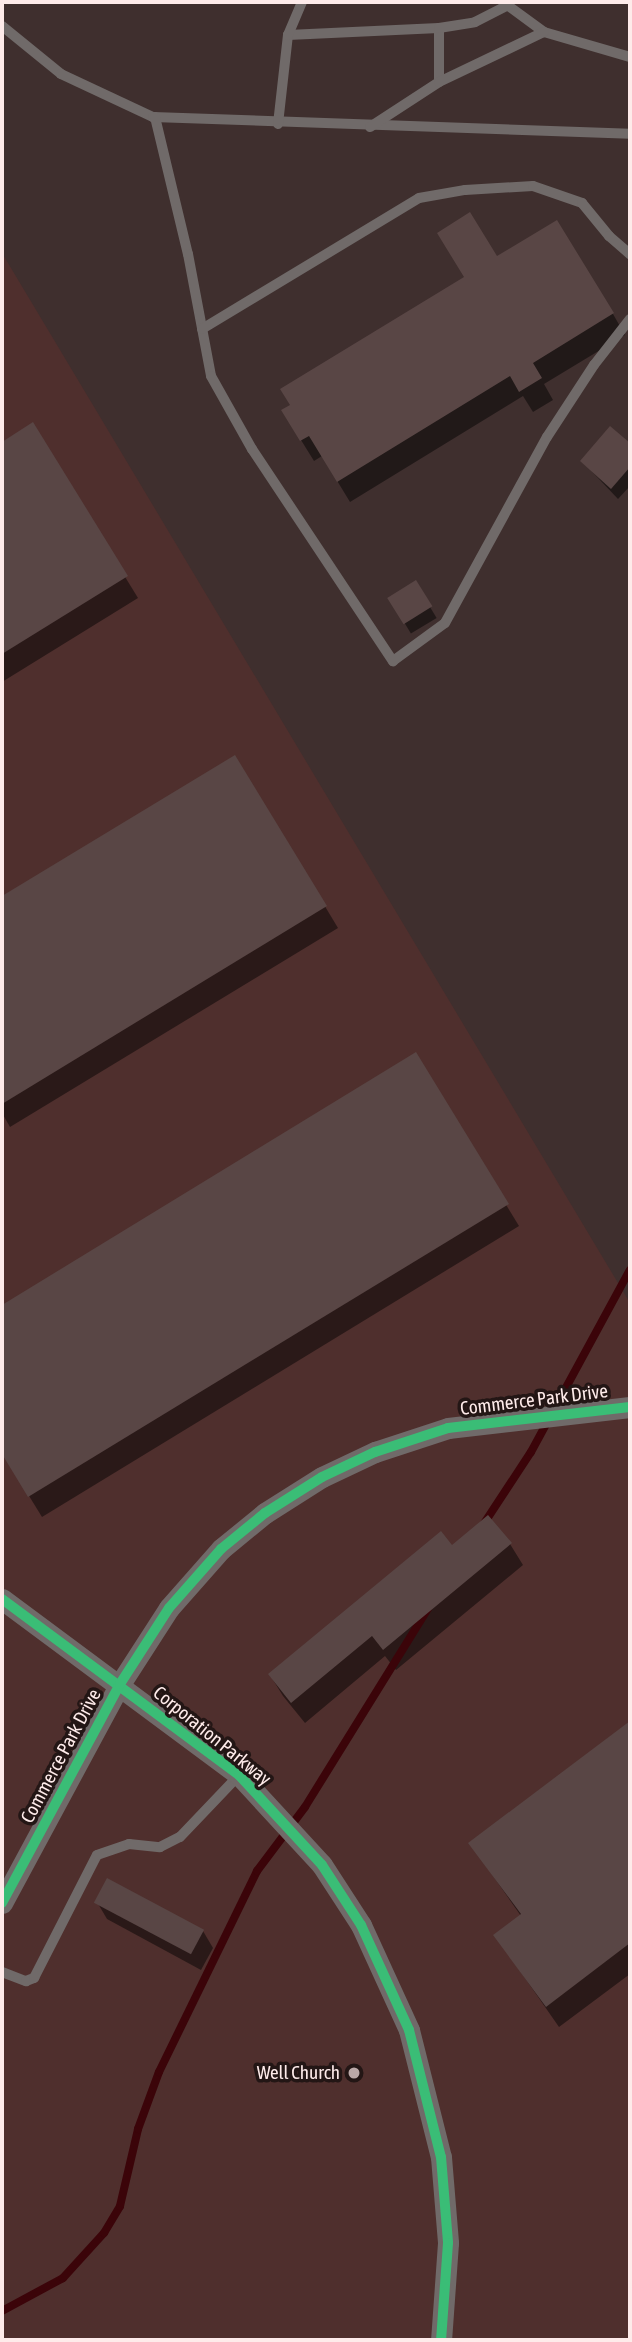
<!DOCTYPE html>
<html>
<head>
<meta charset="utf-8">
<style>
	body { margin:0 }
	#map { position:relative; width:632px; height:2342px; overflow:hidden; background:#3f2f2e; font-family:"Asap Condensed",sans-serif }
	div>[style] { position:absolute }
	.built>* { inset:0; background:#4f2f2d }
	.shadow>* { inset:0; background:#0007; transform-origin:0 0 }
	.stream>* { height:8px; margin:-4px; padding:0 4px; transform-origin:4px; border-radius:4px; background:#3b0409 }
	.building>* { inset:0; background:#594645; transform-origin:0 0 }
	.lane>* { height:10px; margin:-5px; padding:0 5px; transform-origin:5px; border-radius:5px; background:#706a69 }
	.street>* { height:21px; margin:-10.5px; padding:0 10.5px; transform-origin:10.5px; border-radius:10.5px; background:#706a69 }
	.cycleway>* { height:10px; margin:-5px; padding:0 5px; transform-origin:5px; border-radius:5px; background:#3abd76 }
	.dots>* { width:19px; height:19px; translate:-50% -50%; box-sizing:border-box; border:4px solid #231615; border-radius:50% }
	span { translate:-50% -50%; white-space:nowrap; text-align:center; line-height:1.15; -webkit-text-stroke:7px #231615; paint-order:stroke }
	.street-label { font-size:19px; color:#feebea }
	.poi-label { font-size:19px; color:#feebea }
	.right { translate:-100% -50%; text-align:right }
	.frame { position:absolute; inset:0; border:4px solid #feebea; pointer-events:none }
</style>
</head>
<body>
<div id="map">
	<div class="built">
		<div style="clip-path:polygon(2px 253px,630px 1303px,630px 2340px,2px 2340px)"></div>
	</div>
	<div class="shadow">
		<div style="clip-path:polygon(496px 259px,613px 314px,625px 335px,544px 384px,553px 400px,533px 412px,523px 396px,350px 502px,322px 456px,314px 461px,296px 432px)"></div>
		<div style="clip-path:polygon(32px 425px,138px 598px,2px 682px,2px 444px)"></div>
		<div style="clip-path:polygon(611px 428px,630px 446px,630px 486px,618px 499px,582px 461px)"></div>
		<div style="left:415px;top:582px;width:42px;height:30px;rotate:59deg"></div>
		<div style="clip-path:polygon(235px 757px,338px 928px,10px 1127px,2px 1113px,2px 899px)"></div>
		<div style="clip-path:polygon(415px 1055px,519px 1226px,42px 1517px,2px 1452px,2px 1307px)"></div>
		<div style="clip-path:polygon(510px 1544px,523px 1565px,396px 1670px,385px 1656px,305px 1723px,283px 1696px,270px 1675px,452px 1547px)"></div>
		<div style="clip-path:polygon(630px 1723px,630px 1974px,559px 2027px,495px 1935px,521px 1916px,470px 1843px)"></div>
		<div style="clip-path:polygon(97px 1902px,203px 1931px,213px 1948px,201px 1970px,107px 1919px)"></div>
	</div>
	<div class="stream">
		<div style="left:483px;top:1525px;width:87px;rotate:-56.7deg"></div>
		<div style="left:531px;top:1452px;width:207px;rotate:-61.5deg"></div>
		<div style="left:2px;top:2311px;width:69px;rotate:-28.4deg"></div>
		<div style="left:63px;top:2278px;width:61px;rotate:-47.7deg"></div>
		<div style="left:104px;top:2233px;width:31px;rotate:-59deg"></div>
		<div style="left:120px;top:2206px;width:79px;rotate:-76.8deg"></div>
		<div style="left:138px;top:2129px;width:61px;rotate:-69.8deg"></div>
		<div style="left:159px;top:2072px;width:224px;rotate:-64deg"></div>
		<div style="left:257px;top:1871px;width:80px;rotate:-53.1deg"></div>
		<div style="left:305px;top:1807px;width:233px;rotate:-58.2deg"></div>
	</div>
	<div class="building">
		<div style="clip-path:polygon(470px 212px,497px 256px,557px 220px,614px 313px,533px 363px,542px 378px,519px 392px,510px 376px,337px 482px,309px 436px,300px 441px,281px 410px,290px 405px,280px 389px,464px 277px,437px 233px)"></div>
		<div style="clip-path:polygon(33px 422px,128px 576px,2px 654px,2px 442px)"></div>
		<div style="clip-path:polygon(610px 426px,630px 443px,630px 467px,611px 489px,580px 461px)"></div>
		<div style="left:416px;top:580px;width:31px;height:34px;rotate:58deg"></div>
		<div style="clip-path:polygon(235px 755px,327px 906px,2px 1104px,2px 896px)"></div>
		<div style="clip-path:polygon(416px 1052px,509px 1204px,28px 1497px,2px 1454px,2px 1305px)"></div>
		<div style="clip-path:polygon(488px 1515px,512px 1543px,383px 1650px,372px 1636px,291px 1703px,268px 1674px,441px 1531px,452px 1545px)"></div>
		<div style="clip-path:polygon(630px 1721px,630px 1943px,546px 2007px,493px 1935px,521px 1914px,468px 1843px)"></div>
		<div style="left:107px;top:1878px;width:110px;height:28px;rotate:28deg"></div>
	</div>
	<div class="lane">
		<div style="left:503px;top:2px;width:51px;rotate:36.2deg"></div>
		<div style="left:544px;top:32px;width:90px;rotate:16.2deg"></div>
		<div style="left:2px;top:26px;width:76px;rotate:39.1deg"></div>
		<div style="left:61px;top:74px;width:102px;rotate:25.1deg"></div>
		<div style="left:153px;top:117px;width:477px;rotate:2deg"></div>
		<div style="left:439px;top:28px;width:54px;rotate:90deg"></div>
		<div style="left:288px;top:35px;width:151px;rotate:-2.7deg"></div>
		<div style="left:439px;top:28px;width:36px;rotate:-9deg"></div>
		<div style="left:475px;top:22px;width:37px;rotate:-27deg"></div>
		<div style="left:155px;top:117px;width:141px;rotate:76.5deg"></div>
		<div style="left:188px;top:254px;width:124px;rotate:79.3deg"></div>
		<div style="left:211px;top:376px;width:84px;rotate:60.7deg"></div>
		<div style="left:252px;top:449px;width:255px;rotate:56.4deg"></div>
		<div style="left:393px;top:661px;width:64px;rotate:-36.2deg"></div>
		<div style="left:445px;top:623px;width:212px;rotate:-61.3deg"></div>
		<div style="left:547px;top:437px;width:86px;rotate:-56.9deg"></div>
		<div style="left:594px;top:365px;width:58px;rotate:-52deg"></div>
		<div style="left:278px;top:124px;width:90px;rotate:-83.6deg"></div>
		<div style="left:288px;top:35px;width:36px;rotate:-67deg"></div>
		<div style="left:370px;top:127px;width:82px;rotate:-33.1deg"></div>
		<div style="left:439px;top:82px;width:116px;rotate:-25.5deg"></div>
		<div style="left:202px;top:329px;width:253px;rotate:-31.1deg"></div>
		<div style="left:419px;top:198px;width:47px;rotate:-9.9deg"></div>
		<div style="left:465px;top:190px;width:68px;rotate:-3.4deg"></div>
		<div style="left:533px;top:186px;width:52px;rotate:19.1deg"></div>
		<div style="left:582px;top:203px;width:43px;rotate:50.7deg"></div>
		<div style="left:609px;top:236px;width:28px;rotate:41deg"></div>
		<div style="left:2px;top:1972px;width:26px;rotate:21deg"></div>
		<div style="left:26px;top:1981px;width:9px;rotate:-21deg"></div>
		<div style="left:34px;top:1978px;width:138px;rotate:-62.9deg"></div>
		<div style="left:97px;top:1855px;width:34px;rotate:-19deg"></div>
		<div style="left:129px;top:1844px;width:31px;rotate:6deg"></div>
		<div style="left:160px;top:1847px;width:22px;rotate:-27deg"></div>
		<div style="left:180px;top:1837px;width:86px;rotate:-46.4deg"></div>
	</div>
	<div class="street">
		<div style="left:2px;top:1599px;width:295px;rotate:36.6deg"></div>
		<div style="left:239px;top:1775px;width:122px;rotate:47.3deg"></div>
		<div style="left:322px;top:1865px;width:72px;rotate:57deg"></div>
		<div style="left:361px;top:1925px;width:115px;rotate:65.4deg"></div>
		<div style="left:409px;top:2030px;width:131px;rotate:75.9deg"></div>
		<div style="left:441px;top:2157px;width:86px;rotate:85.3deg"></div>
		<div style="left:448px;top:2243px;width:97px;rotate:94.1deg"></div>
		<div style="left:2px;top:1903px;width:249px;rotate:-61.7deg"></div>
		<div style="left:120px;top:1684px;width:90px;rotate:-57.2deg"></div>
		<div style="left:169px;top:1608px;width:79px;rotate:-48.6deg"></div>
		<div style="left:221px;top:1549px;width:57px;rotate:-39.3deg"></div>
		<div style="left:265px;top:1513px;width:67px;rotate:-32.3deg"></div>
		<div style="left:322px;top:1477px;width:59px;rotate:-25.3deg"></div>
		<div style="left:375px;top:1452px;width:77px;rotate:-18.2deg"></div>
		<div style="left:448px;top:1428px;width:183px;rotate:-6.6deg"></div>
	</div>
	<div class="cycleway">
		<div style="left:2px;top:1599px;width:295px;rotate:36.6deg"></div>
		<div style="left:239px;top:1775px;width:122px;rotate:47.3deg"></div>
		<div style="left:322px;top:1865px;width:72px;rotate:57deg"></div>
		<div style="left:361px;top:1925px;width:115px;rotate:65.4deg"></div>
		<div style="left:409px;top:2030px;width:131px;rotate:75.9deg"></div>
		<div style="left:441px;top:2157px;width:86px;rotate:85.3deg"></div>
		<div style="left:448px;top:2243px;width:97px;rotate:94.1deg"></div>
		<div style="left:2px;top:1903px;width:249px;rotate:-61.7deg"></div>
		<div style="left:120px;top:1684px;width:90px;rotate:-57.2deg"></div>
		<div style="left:169px;top:1608px;width:79px;rotate:-48.6deg"></div>
		<div style="left:221px;top:1549px;width:57px;rotate:-39.3deg"></div>
		<div style="left:265px;top:1513px;width:67px;rotate:-32.3deg"></div>
		<div style="left:322px;top:1477px;width:59px;rotate:-25.3deg"></div>
		<div style="left:375px;top:1452px;width:77px;rotate:-18.2deg"></div>
		<div style="left:448px;top:1428px;width:183px;rotate:-6.6deg"></div>
	</div>
	<div class="dots">
		<div style="left:354px;top:2073px;background:#bba9a8"></div>
	</div>
	<div class="street-label">
		<span style="left:534px;top:1400px;rotate:-7deg">Commerce Park Drive</span>
		<span style="left:212px;top:1736px;rotate:39deg">Corporation Parkway</span>
		<span style="left:61px;top:1756px;rotate:-62deg">Commerce Park Drive</span>
	</div>
	<div class="poi-label">
		<span class="right" style="left:340px;top:2073px">Well Church</span>
	</div>
	<div class="frame"></div>
</div>
</body>
</html>
